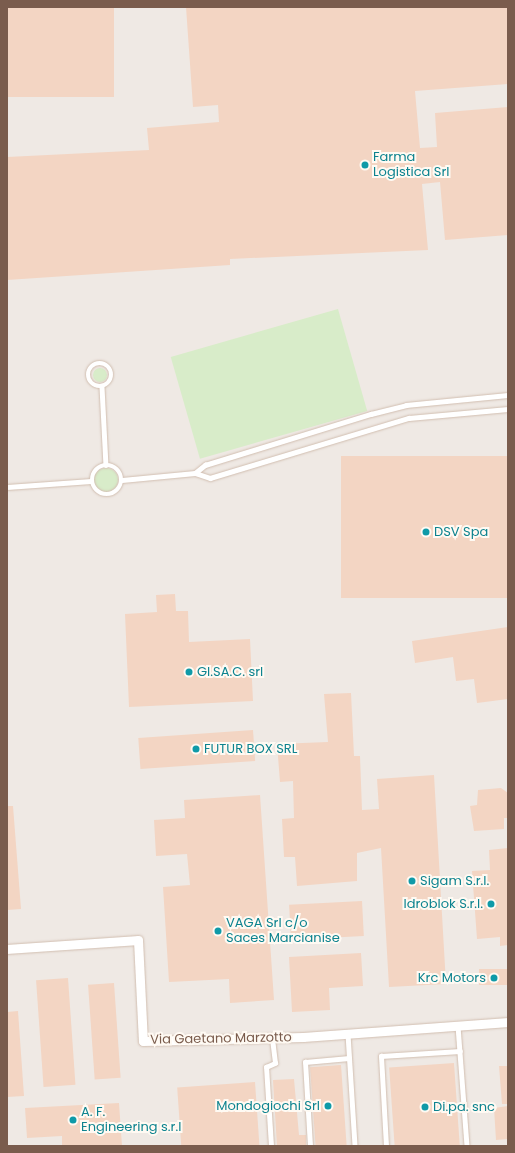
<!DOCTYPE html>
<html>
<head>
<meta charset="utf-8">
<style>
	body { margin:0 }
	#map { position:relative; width:515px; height:1153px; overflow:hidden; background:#fdf6ec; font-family:Poppins,sans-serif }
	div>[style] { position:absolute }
	.industrial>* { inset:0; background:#efe9e4; transform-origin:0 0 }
	.green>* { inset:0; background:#d8ecc9; transform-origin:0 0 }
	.round { border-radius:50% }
	.building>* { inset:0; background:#f3d5c3; transform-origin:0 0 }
	.roads { filter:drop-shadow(0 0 1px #d1beb0) drop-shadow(0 0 1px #d1beb0) }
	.lane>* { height:4.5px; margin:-2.25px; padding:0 2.25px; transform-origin:2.25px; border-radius:2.25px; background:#fff }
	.lane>.ring { margin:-2.25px; padding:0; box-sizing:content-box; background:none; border:4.5px solid #fff; border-radius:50% }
	.street>* { height:9px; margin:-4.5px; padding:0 4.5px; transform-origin:4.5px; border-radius:4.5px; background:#fff }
	.dots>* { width:11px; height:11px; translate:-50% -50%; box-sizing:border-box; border:2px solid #fffaf3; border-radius:50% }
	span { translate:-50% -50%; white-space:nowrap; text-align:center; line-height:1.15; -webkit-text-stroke:4px #fffaf3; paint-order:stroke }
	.culture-label { font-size:13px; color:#0d838f }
	.left { translate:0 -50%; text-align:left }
	.right { translate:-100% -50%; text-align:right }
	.street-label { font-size:13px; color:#7a5c4d }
	.frame { position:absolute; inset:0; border:8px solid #7a5c4d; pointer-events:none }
</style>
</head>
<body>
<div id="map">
	<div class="industrial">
		<div style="left:7px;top:7px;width:501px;height:1139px"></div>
	</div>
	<div class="green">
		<div style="left:338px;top:309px;width:106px;height:174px;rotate:74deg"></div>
		<div class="round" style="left:93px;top:368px;width:14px;height:14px"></div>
		<div class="round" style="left:94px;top:468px;width:24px;height:24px"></div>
	</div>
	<div class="building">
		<div style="left:7px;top:7px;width:107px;height:90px"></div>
		<div style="clip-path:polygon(186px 7px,508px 7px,508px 84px,415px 91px,420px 148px,437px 147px,435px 113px,508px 107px,508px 235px,445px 240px,440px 182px,422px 184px,428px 250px,230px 259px,230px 265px,7px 280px,7px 157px,149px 150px,147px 128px,219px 122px,218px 105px,193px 107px)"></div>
		<div style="left:508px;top:456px;width:142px;height:167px;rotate:90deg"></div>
		<div style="clip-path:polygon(175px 594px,176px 611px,188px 611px,189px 642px,250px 639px,253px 701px,129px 707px,125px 614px,157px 612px,156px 595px)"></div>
		<div style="clip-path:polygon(508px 627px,508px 699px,477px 703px,474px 679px,456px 681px,453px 657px,415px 663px,412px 641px)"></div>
		<div style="clip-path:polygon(351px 693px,354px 756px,360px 756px,362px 810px,379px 809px,377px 779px,434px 775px,446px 984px,389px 987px,381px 848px,357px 853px,357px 881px,297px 886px,295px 857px,284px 857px,282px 819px,294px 818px,293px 781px,280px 782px,277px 744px,328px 742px,324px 694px)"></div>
		<div style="left:253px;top:730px;width:31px;height:115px;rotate:86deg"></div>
		<div style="clip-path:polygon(501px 788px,508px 793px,508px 818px,504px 818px,504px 829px,474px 831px,470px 806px,477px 805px,478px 790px)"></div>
		<div style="clip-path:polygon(260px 795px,274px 1000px,230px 1003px,229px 979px,169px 982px,163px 887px,190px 885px,187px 854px,156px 856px,154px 820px,185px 818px,184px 800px)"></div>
		<div style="clip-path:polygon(7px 806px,13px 806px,21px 909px,7px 910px)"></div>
		<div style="clip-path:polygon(508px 848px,508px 945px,500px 946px,500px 937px,477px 939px,472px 871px,490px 870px,489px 850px)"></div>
		<div style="left:362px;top:901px;width:35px;height:73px;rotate:87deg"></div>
		<div style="clip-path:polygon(361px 953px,363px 986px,329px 988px,330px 1010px,292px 1012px,289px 957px)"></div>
		<div style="left:508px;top:969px;width:16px;height:29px;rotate:90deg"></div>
		<div style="left:68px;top:978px;width:107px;height:32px;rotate:86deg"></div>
		<div style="left:114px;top:983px;width:95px;height:26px;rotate:86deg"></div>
		<div style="clip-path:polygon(18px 1011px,24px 1096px,7px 1097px,7px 1012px)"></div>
		<div style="left:454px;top:1063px;width:83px;height:65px;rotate:86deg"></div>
		<div style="left:341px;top:1065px;width:81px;height:31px;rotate:86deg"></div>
		<div style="clip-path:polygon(499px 1066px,508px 1066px,508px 1104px,502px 1104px)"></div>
		<div style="clip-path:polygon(294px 1079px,299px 1135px,306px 1135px,306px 1146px,277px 1146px,273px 1080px)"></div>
		<div style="left:255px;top:1082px;width:64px;height:78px;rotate:86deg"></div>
		<div style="clip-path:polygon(119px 1103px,122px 1146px,62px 1146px,62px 1136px,27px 1138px,25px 1108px)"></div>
		<div style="clip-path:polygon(508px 1106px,508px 1139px,496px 1140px,494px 1108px)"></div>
	</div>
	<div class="roads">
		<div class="lane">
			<div class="ring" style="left:88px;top:363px;width:19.5px;height:19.5px"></div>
			<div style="left:102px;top:387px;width:78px;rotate:87.1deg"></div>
			<div class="ring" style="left:92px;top:465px;width:25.5px;height:25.5px"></div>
			<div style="left:195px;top:473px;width:13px;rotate:-39deg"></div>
			<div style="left:205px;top:465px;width:174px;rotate:-17.1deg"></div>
			<div style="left:371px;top:414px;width:36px;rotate:-14deg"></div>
			<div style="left:406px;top:405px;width:102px;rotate:-5.6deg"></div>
			<div style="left:122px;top:480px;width:73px;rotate:-5.5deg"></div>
			<div style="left:195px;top:473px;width:16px;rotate:18deg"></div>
			<div style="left:210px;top:478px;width:208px;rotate:-16.8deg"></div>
			<div style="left:409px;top:418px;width:99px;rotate:-5.2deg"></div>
			<div style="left:7px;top:487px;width:84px;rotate:-4.1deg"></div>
			<div style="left:458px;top:1026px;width:120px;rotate:85.7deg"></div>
			<div style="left:348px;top:1034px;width:112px;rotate:86.4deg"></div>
			<div style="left:271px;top:1146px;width:79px;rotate:-93.6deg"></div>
			<div style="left:266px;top:1067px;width:10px;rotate:-24deg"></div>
			<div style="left:275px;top:1063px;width:25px;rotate:-97deg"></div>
			<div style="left:310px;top:1146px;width:84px;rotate:-93.4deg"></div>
			<div style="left:305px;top:1062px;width:44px;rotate:-5.2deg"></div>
			<div style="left:386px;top:1146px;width:90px;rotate:-93.2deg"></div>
			<div style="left:381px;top:1056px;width:79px;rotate:-3.6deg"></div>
		</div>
		<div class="street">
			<div style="left:7px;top:949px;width:131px;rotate:-3.9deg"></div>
			<div style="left:138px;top:940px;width:101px;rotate:87.2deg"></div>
			<div style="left:143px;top:1041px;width:160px;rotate:-1.4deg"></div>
			<div style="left:303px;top:1037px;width:206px;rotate:-4.2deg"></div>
		</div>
	</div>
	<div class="dots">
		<div style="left:365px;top:165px;background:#0f9aa8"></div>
		<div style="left:426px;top:532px;background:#0f9aa8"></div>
		<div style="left:189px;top:672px;background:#0f9aa8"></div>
		<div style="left:196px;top:749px;background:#0f9aa8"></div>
		<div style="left:412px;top:881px;background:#0f9aa8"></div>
		<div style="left:491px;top:904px;background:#0f9aa8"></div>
		<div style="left:218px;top:931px;background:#0f9aa8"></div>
		<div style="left:494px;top:978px;background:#0f9aa8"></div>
		<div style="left:328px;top:1106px;background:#0f9aa8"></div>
		<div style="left:425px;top:1107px;background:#0f9aa8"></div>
		<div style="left:73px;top:1120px;background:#0f9aa8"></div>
	</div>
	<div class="culture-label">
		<span class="left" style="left:373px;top:165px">Farma<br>Logistica Srl</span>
		<span class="left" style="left:434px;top:532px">DSV Spa</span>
		<span class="left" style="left:197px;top:672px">GI.SA.C. srl</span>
		<span class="left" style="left:204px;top:749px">FUTUR BOX SRL</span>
		<span class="left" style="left:420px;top:881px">Sigam S.r.l.</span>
		<span class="right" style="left:483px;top:904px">Idroblok S.r.l.</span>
		<span class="left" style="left:226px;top:931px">VAGA Srl c/o<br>Saces Marcianise</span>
		<span class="right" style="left:486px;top:978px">Krc Motors</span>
		<span class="right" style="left:320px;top:1106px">Mondogiochi Srl</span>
		<span class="left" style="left:433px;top:1107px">Di.pa. snc</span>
		<span class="left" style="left:81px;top:1120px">A. F.<br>Engineering s.r.l</span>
	</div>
	<div class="street-label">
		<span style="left:221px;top:1039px;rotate:-1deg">Via Gaetano Marzotto</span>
	</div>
	<div class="frame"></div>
</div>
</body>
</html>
